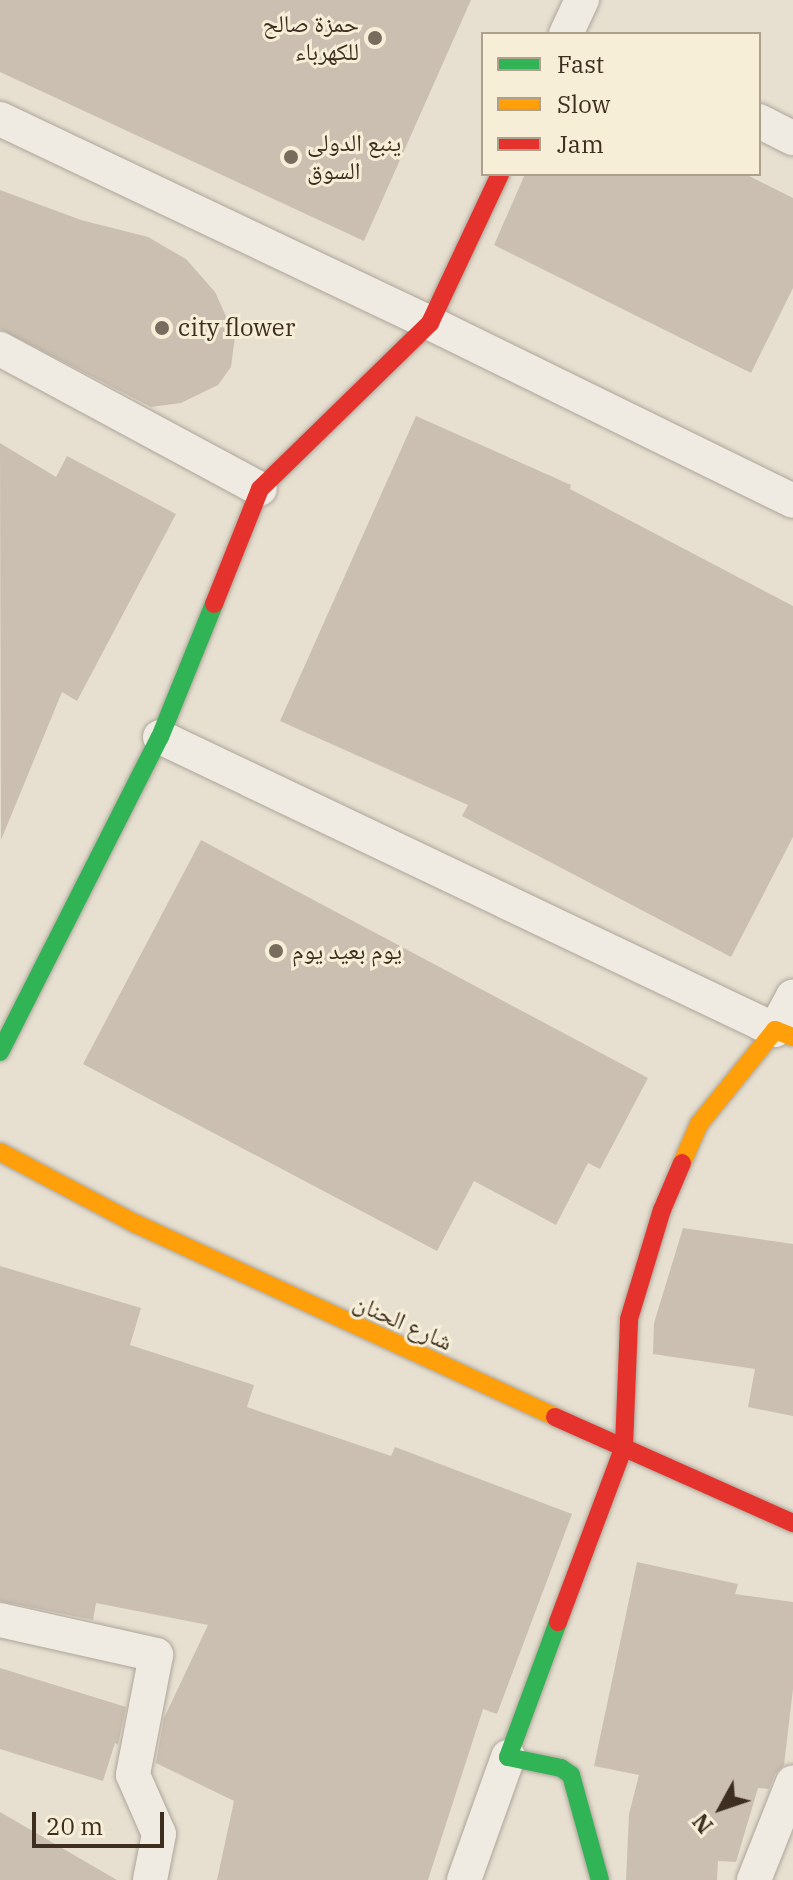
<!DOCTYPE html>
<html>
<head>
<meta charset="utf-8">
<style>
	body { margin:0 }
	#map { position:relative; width:793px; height:1880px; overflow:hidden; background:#e7e0d1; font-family:"IBM Plex Serif","Noto Naskh Arabic",serif }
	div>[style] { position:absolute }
	.building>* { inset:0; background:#cbbfb2 }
	.roads { filter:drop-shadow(0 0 2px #ada599) drop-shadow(0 0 2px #ada599) }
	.street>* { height:34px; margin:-17px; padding:0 17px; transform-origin:17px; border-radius:17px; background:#efebe3 }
	.fast>* { height:18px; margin:-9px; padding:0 9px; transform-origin:9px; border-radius:9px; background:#30b455 }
	.slow>* { height:18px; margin:-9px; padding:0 9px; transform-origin:9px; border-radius:9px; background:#ff9f0a }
	.jam>* { height:18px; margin:-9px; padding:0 9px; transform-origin:9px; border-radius:9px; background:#e5322d }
	.dots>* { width:22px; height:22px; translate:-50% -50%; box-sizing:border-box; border:4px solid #f7eed8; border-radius:50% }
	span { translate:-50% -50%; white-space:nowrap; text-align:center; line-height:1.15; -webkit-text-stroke:6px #f7eed8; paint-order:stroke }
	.poi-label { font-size:24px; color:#3d2e20 }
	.right { translate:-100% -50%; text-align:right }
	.left { translate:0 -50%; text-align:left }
	.street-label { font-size:24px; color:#3d2e20 }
	.legend { position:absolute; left:481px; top:32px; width:280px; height:144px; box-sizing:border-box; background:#f7eed8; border:2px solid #ada18e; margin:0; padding:10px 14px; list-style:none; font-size:24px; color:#3d2e20 }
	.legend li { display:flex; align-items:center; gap:16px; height:40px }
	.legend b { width:40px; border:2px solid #ada18e }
	.north { position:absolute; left:681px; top:1768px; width:80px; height:80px; -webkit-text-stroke:6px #f7eed8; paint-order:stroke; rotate:230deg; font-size:22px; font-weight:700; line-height:32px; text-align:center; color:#3d2e20 }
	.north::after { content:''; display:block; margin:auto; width:28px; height:36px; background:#3d2e20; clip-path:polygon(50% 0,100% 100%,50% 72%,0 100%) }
	.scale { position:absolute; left:32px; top:1812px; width:132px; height:36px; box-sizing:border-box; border:4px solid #3d2e20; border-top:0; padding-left:10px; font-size:24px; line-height:28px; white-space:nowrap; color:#3d2e20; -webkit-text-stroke:6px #f7eed8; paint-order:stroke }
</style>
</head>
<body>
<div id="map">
	<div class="building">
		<div style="clip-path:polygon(0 0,471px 0,364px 241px,0 72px)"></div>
		<div style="clip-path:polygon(525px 174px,745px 174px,793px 198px,793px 288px,751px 373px,494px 245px)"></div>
		<div style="clip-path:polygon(0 190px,81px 220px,148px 237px,186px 259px,215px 292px,235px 336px,231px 367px,218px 385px,181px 403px,151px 407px,0 329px)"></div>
		<div style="clip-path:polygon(416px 416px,571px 485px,570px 489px,793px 606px,793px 837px,731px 957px,462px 816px,468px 805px,280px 721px)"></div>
		<div style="clip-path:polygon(0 443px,56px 477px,67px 456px,176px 514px,77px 701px,62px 692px,1px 840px)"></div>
		<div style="clip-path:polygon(201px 840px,648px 1078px,600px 1169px,588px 1163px,556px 1225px,474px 1181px,437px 1251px,83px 1064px)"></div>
		<div style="clip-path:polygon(683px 1228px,793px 1244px,793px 1416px,748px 1407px,755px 1369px,653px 1354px,654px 1323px)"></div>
		<div style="clip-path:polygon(0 1266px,141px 1308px,130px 1345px,254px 1385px,247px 1407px,391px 1456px,395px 1447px,572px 1514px,497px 1714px,483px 1709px,428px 1880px,217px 1880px,234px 1801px,156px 1763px,164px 1718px,208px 1625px,96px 1603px,93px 1620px,0 1601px)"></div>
		<div style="clip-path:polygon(637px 1562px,738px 1584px,735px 1594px,793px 1602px,793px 1689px,784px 1765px,775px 1774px,769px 1789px,758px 1788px,736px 1862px,718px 1861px,717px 1880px,626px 1880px,629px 1814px,639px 1775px,594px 1766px)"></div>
		<div style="clip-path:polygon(0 1668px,126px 1707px,118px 1745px,115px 1743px,103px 1781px,0 1749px)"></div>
		<div style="clip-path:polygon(0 1812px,117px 1880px,0 1880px)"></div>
	</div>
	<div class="roads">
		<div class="street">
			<div style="left:566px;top:34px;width:38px;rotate:-65deg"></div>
			<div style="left:0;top:119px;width:476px;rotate:25.4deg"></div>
			<div style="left:430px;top:323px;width:404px;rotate:26.1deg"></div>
			<div style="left:759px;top:121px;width:38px;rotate:27deg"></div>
			<div style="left:0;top:349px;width:295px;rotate:28.3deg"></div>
			<div style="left:160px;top:737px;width:681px;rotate:25.47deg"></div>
			<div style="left:775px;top:1030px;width:38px;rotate:-62deg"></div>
			<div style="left:0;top:1620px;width:160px;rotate:12.6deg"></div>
			<div style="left:156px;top:1655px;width:122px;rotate:100.9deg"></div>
			<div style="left:133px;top:1775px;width:64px;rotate:66.2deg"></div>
			<div style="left:159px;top:1834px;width:47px;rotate:101.1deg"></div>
			<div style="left:464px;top:1880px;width:131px;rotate:-70.3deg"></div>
			<div style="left:754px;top:1880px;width:105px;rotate:-68.3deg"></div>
		</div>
		<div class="fast">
			<div style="left:0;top:1052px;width:353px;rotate:-63.1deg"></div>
			<div style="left:160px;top:737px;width:144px;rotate:-67.9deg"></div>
			<div style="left:558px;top:1622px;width:144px;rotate:110.3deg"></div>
			<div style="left:508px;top:1757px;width:54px;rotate:11.7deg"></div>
			<div style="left:561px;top:1768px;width:12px;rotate:35deg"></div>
			<div style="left:571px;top:1775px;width:109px;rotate:74.6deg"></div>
		</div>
		<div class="slow">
			<div style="left:0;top:1152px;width:152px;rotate:27.9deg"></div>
			<div style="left:134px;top:1223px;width:464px;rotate:24.7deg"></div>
			<div style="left:682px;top:1163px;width:43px;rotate:-66.4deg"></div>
			<div style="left:699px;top:1124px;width:121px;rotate:-51deg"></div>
			<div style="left:775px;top:1030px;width:19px;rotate:21deg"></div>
		</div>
		<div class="jam">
			<div style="left:214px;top:604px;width:124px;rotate:-68.2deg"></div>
			<div style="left:260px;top:489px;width:238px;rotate:-44.3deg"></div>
			<div style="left:430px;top:323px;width:165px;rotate:-64.8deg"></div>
			<div style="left:555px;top:1417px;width:261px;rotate:24deg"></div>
			<div style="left:558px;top:1622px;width:188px;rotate:-69.4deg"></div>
			<div style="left:624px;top:1446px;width:127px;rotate:-87.7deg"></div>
			<div style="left:629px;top:1319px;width:114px;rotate:-73.2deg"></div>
			<div style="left:662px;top:1210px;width:51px;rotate:-66.9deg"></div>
		</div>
	</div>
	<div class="dots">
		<div style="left:375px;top:38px;background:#786c5e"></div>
		<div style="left:291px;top:157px;background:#786c5e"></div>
		<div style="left:162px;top:328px;background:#786c5e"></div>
		<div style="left:276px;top:951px;background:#786c5e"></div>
	</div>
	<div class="poi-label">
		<span class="right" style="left:359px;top:38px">حمزة صالح<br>للكهرباء</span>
		<span class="left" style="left:307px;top:157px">ينبع الدولى<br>السوق</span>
		<span class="left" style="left:178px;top:328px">city flower</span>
		<span class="left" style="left:292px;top:951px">يوم بعيد يوم</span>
	</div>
	<div class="street-label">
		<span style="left:403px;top:1322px;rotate:24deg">شارع الحنان</span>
	</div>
	<ul class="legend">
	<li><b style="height:10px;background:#30b455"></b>Fast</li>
	<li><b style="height:10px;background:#ff9f0a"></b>Slow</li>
	<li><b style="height:10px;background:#e5322d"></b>Jam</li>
	</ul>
	<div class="north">N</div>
	<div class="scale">20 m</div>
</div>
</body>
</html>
